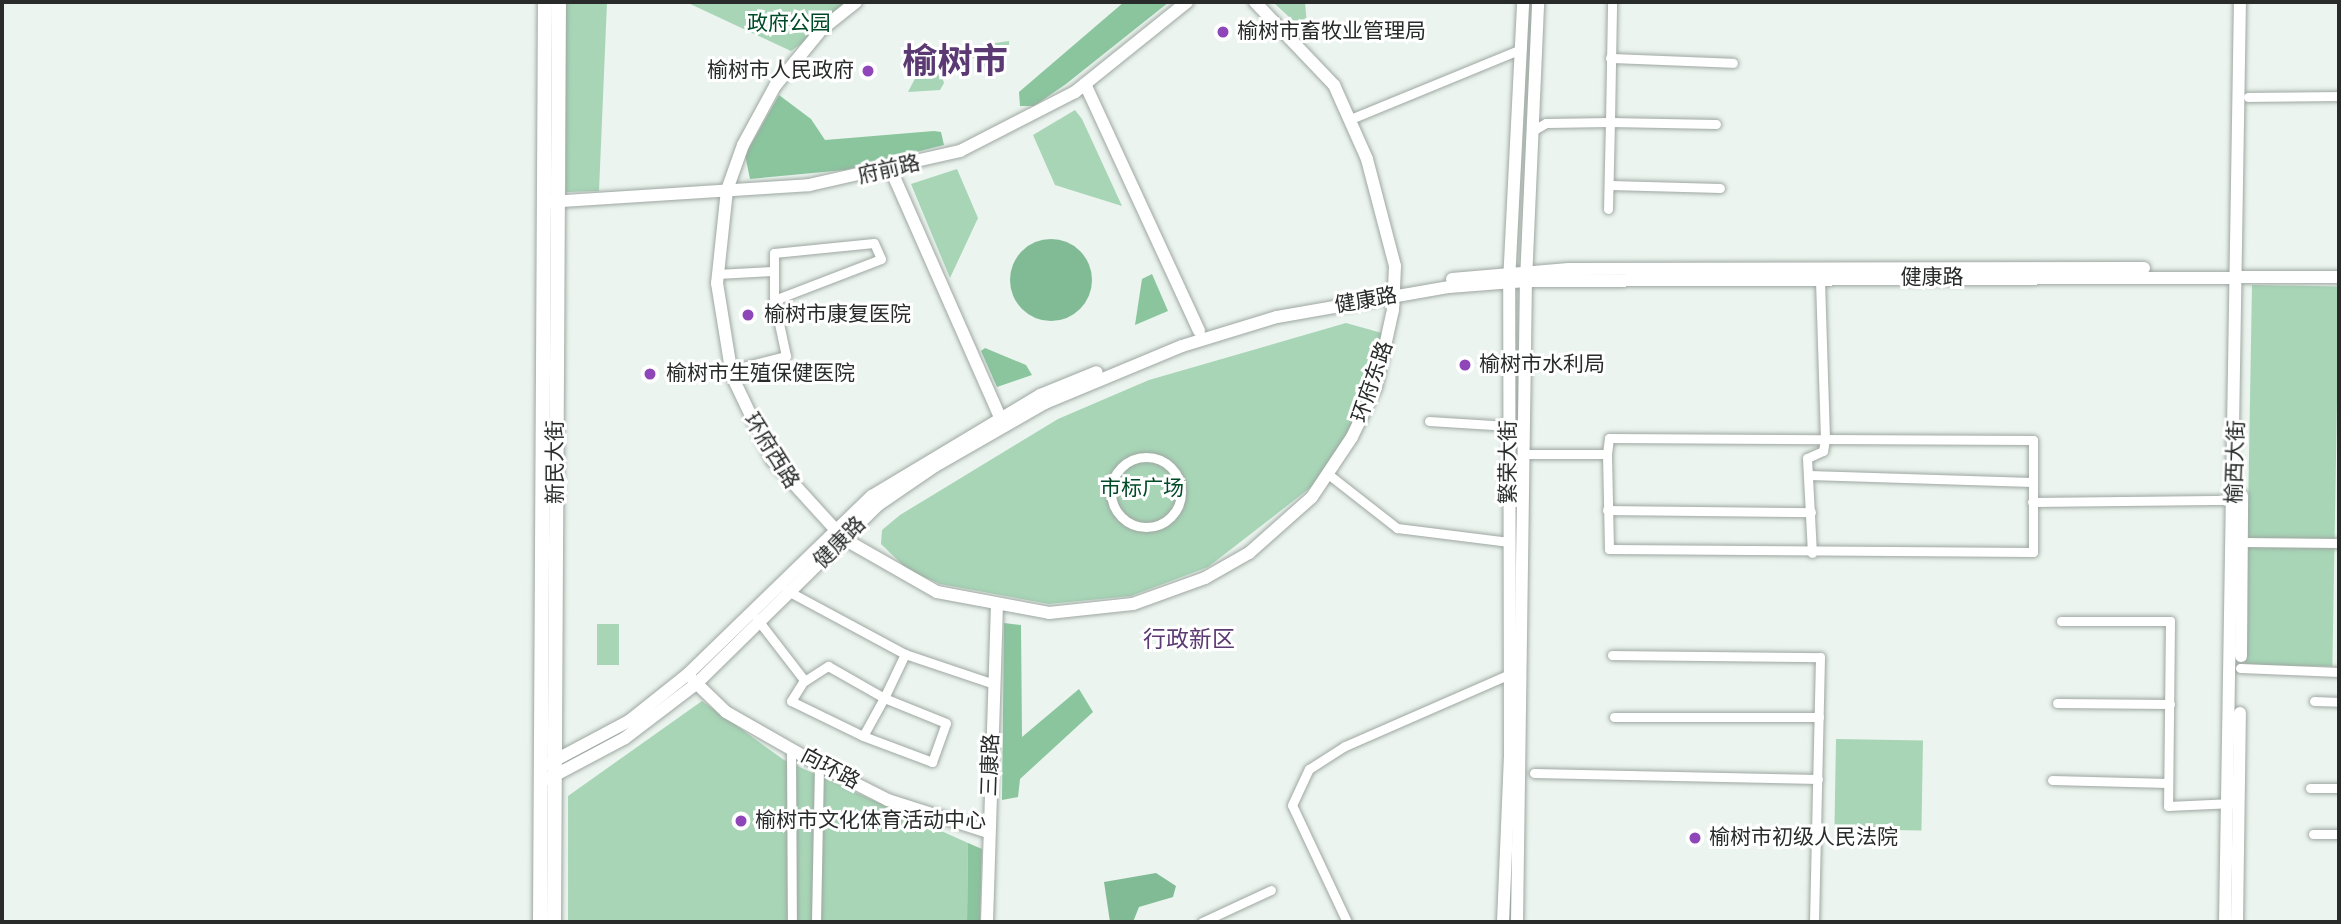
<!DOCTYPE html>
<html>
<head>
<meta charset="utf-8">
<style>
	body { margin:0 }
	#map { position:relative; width:2341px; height:924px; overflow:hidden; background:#ebf4ee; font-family:"Alegreya Sans","Noto Sans SC",sans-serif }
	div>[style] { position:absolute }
	.green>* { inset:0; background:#a7d5b6; transform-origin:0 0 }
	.forest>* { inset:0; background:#8ac59e }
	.water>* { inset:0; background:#81bb95 }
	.round { border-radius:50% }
	.roads { filter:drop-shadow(0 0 2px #9ea7a1) drop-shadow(0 0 2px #9ea7a1) }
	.street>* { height:9px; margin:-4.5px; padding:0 4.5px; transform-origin:4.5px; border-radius:4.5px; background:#fff }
	.street>.ring { margin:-4.5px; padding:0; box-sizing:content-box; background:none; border:9px solid #fff; border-radius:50% }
	.secondary>* { height:12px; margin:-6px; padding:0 6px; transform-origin:6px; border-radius:6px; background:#fff }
	.primary>* { height:14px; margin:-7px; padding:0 7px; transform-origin:7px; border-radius:7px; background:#fff }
	.dots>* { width:19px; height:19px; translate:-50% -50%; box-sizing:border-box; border:4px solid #fff; border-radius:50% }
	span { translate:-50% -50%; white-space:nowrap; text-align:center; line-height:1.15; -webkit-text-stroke:6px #fff; paint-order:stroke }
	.park-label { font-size:21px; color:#004a27 }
	.poi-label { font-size:21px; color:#282b29 }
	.left { translate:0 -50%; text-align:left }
	.right { translate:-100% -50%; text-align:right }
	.street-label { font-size:21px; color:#282b29 }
	.neighbourhood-label { font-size:23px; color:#5b3972 }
	.town-label { font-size:35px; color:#5b3972; font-weight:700 }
	.frame { position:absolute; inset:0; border:4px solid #282b29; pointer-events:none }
</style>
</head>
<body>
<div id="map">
	<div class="green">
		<div style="clip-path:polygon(564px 2px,607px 2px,599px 191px,566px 192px)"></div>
		<div style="clip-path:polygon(686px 2px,860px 2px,791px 51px)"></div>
		<div style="clip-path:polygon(1273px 2px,1305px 2px,1307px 26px,1303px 30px)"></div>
		<div style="clip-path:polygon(1009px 41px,1009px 53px,990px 71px,961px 48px)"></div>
		<div style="clip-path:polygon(936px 57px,944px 83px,940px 90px,908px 92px,921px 67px)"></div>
		<div style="clip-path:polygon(1075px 110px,1082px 119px,1122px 206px,1055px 185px,1033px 135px)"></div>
		<div style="clip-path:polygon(957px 169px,978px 218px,950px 278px,911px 184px)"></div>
		<div style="left:2252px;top:285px;width:87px;height:380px;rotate:1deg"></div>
		<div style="clip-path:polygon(1346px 323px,1389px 335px,1381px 369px,1328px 474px,1208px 567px,1131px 596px,1049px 604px,940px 584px,908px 570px,881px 544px,882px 530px,900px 515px,1058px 419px,1149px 380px)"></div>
		<div style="left:597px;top:624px;width:22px;height:41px"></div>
		<div style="clip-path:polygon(702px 701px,784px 760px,968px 843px,967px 922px,568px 922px,568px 796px)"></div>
		<div style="left:1836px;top:739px;width:87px;height:90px;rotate:1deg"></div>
	</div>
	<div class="forest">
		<div style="clip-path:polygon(1124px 2px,1169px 2px,1066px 84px,1034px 106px,1020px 106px,1019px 92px)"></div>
		<div style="clip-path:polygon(779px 95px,811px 119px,825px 140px,934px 131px,941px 132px,944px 145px,845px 170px,750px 179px,745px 155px)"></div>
		<div style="clip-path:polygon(1152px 274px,1168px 311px,1135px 325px,1142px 279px)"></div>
		<div style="clip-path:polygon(985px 348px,1026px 365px,1032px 375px,997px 387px,981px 351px)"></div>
		<div style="clip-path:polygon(1004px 623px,1021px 625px,1022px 737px,1079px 689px,1093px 712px,1020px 779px,1018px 797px,1002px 800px)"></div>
		<div style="clip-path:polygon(968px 843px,982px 849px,980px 922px,967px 922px)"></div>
	</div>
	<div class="water">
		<div class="round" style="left:1010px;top:239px;width:82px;height:82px"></div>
		<div style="clip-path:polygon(1156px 873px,1176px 886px,1173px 897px,1139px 907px,1133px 922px,1110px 922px,1104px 882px)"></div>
	</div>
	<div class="roads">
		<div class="street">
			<div style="left:1610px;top:58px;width:123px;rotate:2.3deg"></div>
			<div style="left:2248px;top:97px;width:91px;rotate:-0.6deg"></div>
			<div style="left:1353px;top:118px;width:182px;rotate:-22.3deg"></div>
			<div style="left:1532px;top:131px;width:16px;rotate:-30deg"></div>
			<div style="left:1546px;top:123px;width:64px;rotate:-0.9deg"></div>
			<div style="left:1610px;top:122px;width:120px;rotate:-89deg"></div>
			<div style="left:1610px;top:185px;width:110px;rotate:1.6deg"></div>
			<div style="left:1608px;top:209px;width:87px;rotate:-88.7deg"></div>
			<div style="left:1610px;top:122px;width:106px;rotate:1.1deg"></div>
			<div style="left:717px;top:274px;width:55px;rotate:-3.1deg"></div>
			<div style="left:730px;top:370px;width:58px;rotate:-14deg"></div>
			<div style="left:786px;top:356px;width:57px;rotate:-102.1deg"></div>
			<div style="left:774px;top:300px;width:47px;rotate:-90deg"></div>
			<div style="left:774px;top:253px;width:100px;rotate:-5.7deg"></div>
			<div style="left:874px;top:243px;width:17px;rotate:66deg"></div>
			<div style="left:881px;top:259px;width:115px;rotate:159deg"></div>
			<div style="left:1429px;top:421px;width:80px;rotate:3.6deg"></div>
			<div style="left:1526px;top:454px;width:81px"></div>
			<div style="left:1607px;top:454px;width:95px;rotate:88.8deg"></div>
			<div style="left:1609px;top:549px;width:424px;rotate:0.4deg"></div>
			<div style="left:2033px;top:552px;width:112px;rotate:-90deg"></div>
			<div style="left:2033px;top:440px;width:208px;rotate:-179.7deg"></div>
			<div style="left:1825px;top:439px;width:160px;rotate:-91.8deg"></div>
			<div style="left:1607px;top:454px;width:16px;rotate:-83deg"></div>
			<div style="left:1609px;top:438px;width:216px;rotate:0.3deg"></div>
			<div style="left:1825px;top:439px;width:12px;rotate:99deg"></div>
			<div style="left:1823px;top:451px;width:17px;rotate:156deg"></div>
			<div style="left:1807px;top:458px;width:95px;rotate:87deg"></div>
			<div class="ring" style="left:1111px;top:457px;width:61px;height:61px"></div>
			<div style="left:1328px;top:474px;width:88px;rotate:38deg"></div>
			<div style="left:1397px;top:528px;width:113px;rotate:7.1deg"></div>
			<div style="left:1809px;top:475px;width:223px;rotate:1.8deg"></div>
			<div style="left:2032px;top:502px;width:205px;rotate:-0.6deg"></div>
			<div style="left:1607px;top:510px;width:204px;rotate:0.6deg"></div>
			<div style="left:2243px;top:542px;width:96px;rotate:0.6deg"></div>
			<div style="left:786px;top:590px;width:135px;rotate:28.3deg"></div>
			<div style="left:905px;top:654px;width:94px;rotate:18.6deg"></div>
			<div style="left:757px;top:619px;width:78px;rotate:52.3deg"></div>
			<div style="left:2061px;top:621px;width:109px"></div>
			<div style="left:2170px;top:621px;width:185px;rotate:90.6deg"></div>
			<div style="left:2168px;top:806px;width:65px;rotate:-2.6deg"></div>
			<div style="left:1612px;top:655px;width:208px;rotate:0.6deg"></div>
			<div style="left:1820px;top:657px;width:265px;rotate:91.3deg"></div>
			<div style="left:2240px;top:668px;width:99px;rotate:2.3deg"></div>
			<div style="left:2314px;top:701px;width:25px;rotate:2deg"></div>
			<div style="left:2057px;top:703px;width:113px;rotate:0.5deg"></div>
			<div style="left:1614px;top:717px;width:205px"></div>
			<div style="left:863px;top:736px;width:74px;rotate:20.6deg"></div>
			<div style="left:932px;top:762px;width:41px;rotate:-70.3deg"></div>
			<div style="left:946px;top:723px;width:67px;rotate:-158deg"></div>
			<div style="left:884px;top:698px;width:43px;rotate:118.9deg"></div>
			<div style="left:863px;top:736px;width:80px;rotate:-154.1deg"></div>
			<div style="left:791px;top:701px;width:22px;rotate:-58deg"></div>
			<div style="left:803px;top:682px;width:30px;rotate:-33deg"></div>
			<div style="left:828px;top:666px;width:64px;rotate:29.7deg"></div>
			<div style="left:884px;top:698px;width:49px;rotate:-64.5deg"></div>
			<div style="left:791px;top:749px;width:173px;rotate:89.7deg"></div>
			<div style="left:1534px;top:773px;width:284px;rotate:1.2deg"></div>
			<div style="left:2052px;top:780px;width:116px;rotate:1.5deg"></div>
			<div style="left:2310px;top:788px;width:29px"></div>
			<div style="left:2313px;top:834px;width:26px"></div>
			<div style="left:816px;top:922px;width:157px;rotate:-88.9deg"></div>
			<div style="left:1202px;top:922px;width:76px;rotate:-24.9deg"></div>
			<div style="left:1347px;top:922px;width:129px;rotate:-115.2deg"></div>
			<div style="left:1292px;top:805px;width:40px;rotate:-65deg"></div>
			<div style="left:1309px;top:769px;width:43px;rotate:-32.6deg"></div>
			<div style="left:1345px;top:746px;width:180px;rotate:-23.6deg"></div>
		</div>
		<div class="secondary">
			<div style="left:856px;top:2px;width:43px;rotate:141.5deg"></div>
			<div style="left:822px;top:29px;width:74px;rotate:129.5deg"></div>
			<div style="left:775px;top:86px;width:67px;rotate:118.5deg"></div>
			<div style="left:743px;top:145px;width:48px;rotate:109.6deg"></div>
			<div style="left:727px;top:190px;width:94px;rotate:96.1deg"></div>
			<div style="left:717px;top:283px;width:94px;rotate:80.8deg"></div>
			<div style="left:732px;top:376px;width:93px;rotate:64.5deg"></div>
			<div style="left:772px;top:460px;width:107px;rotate:47.7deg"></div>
			<div style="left:844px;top:539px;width:107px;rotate:29.7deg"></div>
			<div style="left:937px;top:592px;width:114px;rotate:10.6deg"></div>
			<div style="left:1049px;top:613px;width:84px;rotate:-6.1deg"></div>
			<div style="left:1133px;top:604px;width:77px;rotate:-19.9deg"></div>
			<div style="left:1205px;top:578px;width:51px;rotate:-29.6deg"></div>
			<div style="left:1249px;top:553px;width:84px;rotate:-41.6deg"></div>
			<div style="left:1312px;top:497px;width:72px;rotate:-56.3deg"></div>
			<div style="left:1352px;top:437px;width:55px;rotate:-64.4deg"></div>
			<div style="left:1376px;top:387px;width:79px;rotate:-77.6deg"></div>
			<div style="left:1393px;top:310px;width:44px;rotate:-87.4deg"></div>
			<div style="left:1395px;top:266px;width:111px;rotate:-104.7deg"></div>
			<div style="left:1367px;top:159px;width:81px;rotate:-114deg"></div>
			<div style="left:1334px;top:85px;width:115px;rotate:-133.6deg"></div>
			<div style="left:1085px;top:84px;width:272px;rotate:65.2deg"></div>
			<div style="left:891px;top:170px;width:270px;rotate:66.2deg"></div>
			<div style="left:548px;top:202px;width:262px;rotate:-3.7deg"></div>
			<div style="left:809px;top:185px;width:155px;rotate:-12.7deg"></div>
			<div style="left:960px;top:151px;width:129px;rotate:-27.2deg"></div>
			<div style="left:1075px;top:92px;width:144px;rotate:-38.8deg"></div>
			<div style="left:1452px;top:279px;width:117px;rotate:-4.9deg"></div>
			<div style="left:1569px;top:269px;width:575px;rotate:-0.1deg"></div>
			<div style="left:2241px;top:656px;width:160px;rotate:-89.6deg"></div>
			<div style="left:693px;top:680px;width:46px;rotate:44.1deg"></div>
			<div style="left:726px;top:712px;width:107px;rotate:29.7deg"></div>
			<div style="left:819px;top:765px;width:77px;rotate:26.9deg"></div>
			<div style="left:888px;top:800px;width:105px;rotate:17.7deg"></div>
			<div style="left:548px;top:764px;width:92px;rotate:-28deg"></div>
			<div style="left:629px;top:721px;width:75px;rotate:-38.5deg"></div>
			<div style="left:688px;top:674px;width:256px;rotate:-44.1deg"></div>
			<div style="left:872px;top:496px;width:196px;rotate:-31deg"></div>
			<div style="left:1040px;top:395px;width:61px;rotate:-22deg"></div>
			<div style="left:548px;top:779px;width:87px;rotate:-28deg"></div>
			<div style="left:625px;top:738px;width:89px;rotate:-37.3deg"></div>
			<div style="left:696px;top:684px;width:255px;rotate:-44.5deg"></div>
			<div style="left:878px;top:505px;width:69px;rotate:-34.4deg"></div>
			<div style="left:935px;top:466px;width:127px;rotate:-29.8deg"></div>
			<div style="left:1045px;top:403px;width:148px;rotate:-22.6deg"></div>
			<div style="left:1182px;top:346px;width:99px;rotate:-17deg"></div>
			<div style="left:1277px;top:317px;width:175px;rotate:-9.9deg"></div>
			<div style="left:1449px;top:287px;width:77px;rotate:-4.5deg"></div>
			<div style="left:1526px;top:281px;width:813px;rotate:-0.28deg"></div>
			<div style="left:987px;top:922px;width:314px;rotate:-88.2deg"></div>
			<div style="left:1503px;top:922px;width:164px;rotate:-87.6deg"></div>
			<div style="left:1510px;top:758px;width:476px;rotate:-90.1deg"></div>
			<div style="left:1509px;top:282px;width:280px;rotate:-87.1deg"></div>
			<div style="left:1517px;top:922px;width:641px;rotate:-89.2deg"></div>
			<div style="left:1526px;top:281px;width:279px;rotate:-87.5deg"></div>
			<div style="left:2225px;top:922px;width:920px;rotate:-89.07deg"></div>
			<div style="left:2237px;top:922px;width:209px;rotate:-89.2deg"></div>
		</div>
		<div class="primary">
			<div style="left:540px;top:922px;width:920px;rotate:-89.69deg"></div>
			<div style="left:554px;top:922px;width:920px;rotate:-89.69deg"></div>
		</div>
	</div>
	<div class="dots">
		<div style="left:1223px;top:32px;background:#8e46b9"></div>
		<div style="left:868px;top:71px;background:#8e46b9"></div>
		<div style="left:748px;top:315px;background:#8e46b9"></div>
		<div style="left:1465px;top:365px;background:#8e46b9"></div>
		<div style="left:650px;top:374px;background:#8e46b9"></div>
		<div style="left:741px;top:821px;background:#8e46b9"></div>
		<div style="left:1695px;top:838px;background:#8e46b9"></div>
	</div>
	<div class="park-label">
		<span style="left:789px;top:24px">政府公园</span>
		<span style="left:1142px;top:489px">市标广场</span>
	</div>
	<div class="poi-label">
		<span class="left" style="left:1237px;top:32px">榆树市畜牧业管理局</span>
		<span class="right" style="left:854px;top:71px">榆树市人民政府</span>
		<span class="left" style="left:764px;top:315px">榆树市康复医院</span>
		<span class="left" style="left:1479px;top:365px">榆树市水利局</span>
		<span class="left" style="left:666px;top:374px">榆树市生殖保健医院</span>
		<span class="left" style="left:755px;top:821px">榆树市文化体育活动中心</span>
		<span class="left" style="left:1709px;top:838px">榆树市初级人民法院</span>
	</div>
	<div class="street-label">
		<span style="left:889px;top:170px;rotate:-13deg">府前路</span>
		<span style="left:1932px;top:278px">健康路</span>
		<span style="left:1366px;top:301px;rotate:-10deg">健康路</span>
		<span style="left:1373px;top:382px;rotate:-71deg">环府东路</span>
		<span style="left:771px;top:451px;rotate:58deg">环府西路</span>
		<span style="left:556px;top:462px;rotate:-90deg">新民大街</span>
		<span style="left:1509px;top:462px;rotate:-90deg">繁荣大街</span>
		<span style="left:2236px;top:462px;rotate:-88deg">榆西大街</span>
		<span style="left:840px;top:543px;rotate:-45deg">健康路</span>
		<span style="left:991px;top:765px;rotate:-88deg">三康路</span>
		<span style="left:830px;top:769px;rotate:28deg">向环路</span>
	</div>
	<div class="neighbourhood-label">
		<span style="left:1189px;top:641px">行政新区</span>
	</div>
	<div class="town-label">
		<span style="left:955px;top:63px">榆树市</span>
	</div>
	<div class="frame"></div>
</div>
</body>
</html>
